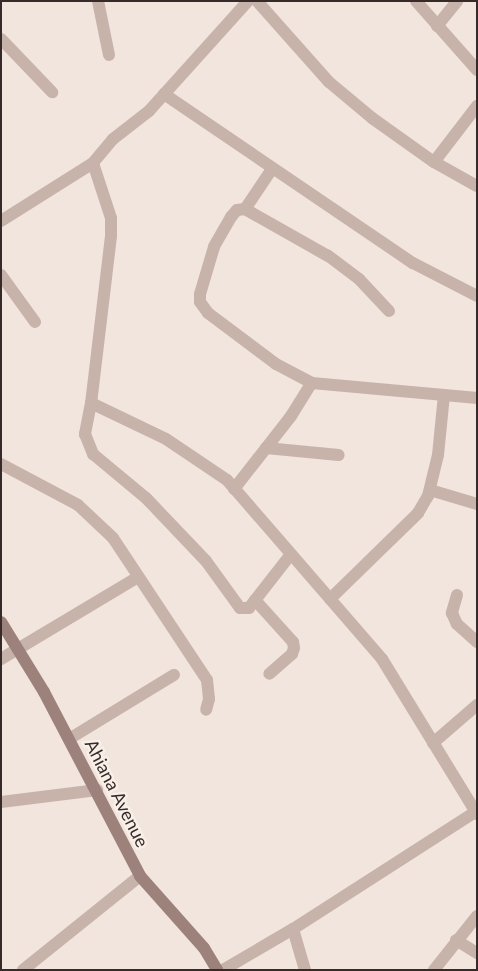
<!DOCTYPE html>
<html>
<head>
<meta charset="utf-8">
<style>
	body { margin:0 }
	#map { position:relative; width:478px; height:971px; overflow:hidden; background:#f1e5dd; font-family:Lato,sans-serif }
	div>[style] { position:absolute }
	.street>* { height:12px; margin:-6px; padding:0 6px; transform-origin:6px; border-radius:6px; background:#c8b3aa }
	.secondary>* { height:12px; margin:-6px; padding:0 6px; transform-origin:6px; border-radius:6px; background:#9c827b }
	span { translate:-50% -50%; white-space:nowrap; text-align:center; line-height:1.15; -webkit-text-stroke:5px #f9efe9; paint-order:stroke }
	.street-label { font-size:18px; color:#362b29 }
	.frame { position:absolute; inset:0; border:2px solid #362b29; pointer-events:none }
</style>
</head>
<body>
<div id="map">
	<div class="street">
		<div style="left:98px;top:1px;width:55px;rotate:78.5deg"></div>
		<div style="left:248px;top:1px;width:148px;rotate:132deg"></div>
		<div style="left:149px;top:111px;width:46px;rotate:142.1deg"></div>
		<div style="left:113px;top:139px;width:31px;rotate:130deg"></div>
		<div style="left:93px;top:163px;width:58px;rotate:71.9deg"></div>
		<div style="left:111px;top:218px;width:18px;rotate:90deg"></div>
		<div style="left:111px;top:236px;width:168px;rotate:96.8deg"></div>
		<div style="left:91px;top:403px;width:83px;rotate:25.6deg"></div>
		<div style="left:166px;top:439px;width:73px;rotate:33.9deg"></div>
		<div style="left:227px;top:480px;width:237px;rotate:49.1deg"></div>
		<div style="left:382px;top:659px;width:182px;rotate:58.5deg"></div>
		<div style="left:257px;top:1px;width:108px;rotate:48.4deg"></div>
		<div style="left:329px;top:82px;width:56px;rotate:39.9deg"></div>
		<div style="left:372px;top:118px;width:76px;rotate:35.4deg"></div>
		<div style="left:434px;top:162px;width:49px;rotate:29.2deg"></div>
		<div style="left:416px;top:1px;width:92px;rotate:48.5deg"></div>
		<div style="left:437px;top:26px;width:32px;rotate:-51deg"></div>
		<div style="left:1px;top:39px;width:74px;rotate:46.1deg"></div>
		<div style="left:164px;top:94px;width:301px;rotate:34.2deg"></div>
		<div style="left:413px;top:263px;width:72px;rotate:27.3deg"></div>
		<div style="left:434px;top:162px;width:71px;rotate:-52.5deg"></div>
		<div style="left:245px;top:209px;width:48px;rotate:-56deg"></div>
		<div style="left:1px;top:221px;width:109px;rotate:-32.2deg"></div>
		<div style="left:1px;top:275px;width:58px;rotate:54.1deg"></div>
		<div style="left:389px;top:311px;width:44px;rotate:-133.2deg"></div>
		<div style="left:359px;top:279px;width:39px;rotate:-143deg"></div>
		<div style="left:328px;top:256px;width:95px;rotate:-150.5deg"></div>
		<div style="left:245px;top:209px;width:8px;rotate:173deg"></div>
		<div style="left:237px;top:210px;width:9px;rotate:131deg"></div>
		<div style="left:231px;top:217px;width:34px;rotate:120deg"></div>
		<div style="left:214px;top:247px;width:49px;rotate:106.6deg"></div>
		<div style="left:200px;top:294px;width:8px;rotate:90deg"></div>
		<div style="left:200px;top:302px;width:14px;rotate:54deg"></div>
		<div style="left:208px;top:313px;width:85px;rotate:36.9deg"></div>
		<div style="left:276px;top:364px;width:41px;rotate:27.8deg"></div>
		<div style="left:312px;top:383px;width:166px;rotate:5.2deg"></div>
		<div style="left:91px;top:403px;width:32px;rotate:101deg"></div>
		<div style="left:85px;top:434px;width:22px;rotate:68deg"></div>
		<div style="left:93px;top:454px;width:69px;rotate:39.7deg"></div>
		<div style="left:146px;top:498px;width:87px;rotate:46.4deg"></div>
		<div style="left:206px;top:561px;width:58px;rotate:54.1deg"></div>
		<div style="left:240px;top:608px;width:9px"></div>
		<div style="left:249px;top:608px;width:68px;rotate:-52.1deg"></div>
		<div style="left:266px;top:448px;width:73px;rotate:5.5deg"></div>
		<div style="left:1px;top:464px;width:87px;rotate:28deg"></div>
		<div style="left:78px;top:505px;width:48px;rotate:43.3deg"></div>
		<div style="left:113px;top:538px;width:170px;rotate:56.5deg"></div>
		<div style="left:207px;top:680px;width:19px;rotate:84deg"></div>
		<div style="left:209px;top:699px;width:11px;rotate:105deg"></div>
		<div style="left:234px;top:489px;width:93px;rotate:-52deg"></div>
		<div style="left:291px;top:416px;width:39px;rotate:-58deg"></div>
		<div style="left:430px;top:490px;width:49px;rotate:16.6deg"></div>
		<div style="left:457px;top:595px;width:19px;rotate:106deg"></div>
		<div style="left:452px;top:613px;width:12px;rotate:66deg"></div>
		<div style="left:457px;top:624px;width:27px;rotate:42deg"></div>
		<div style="left:330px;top:599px;width:123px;rotate:-44.3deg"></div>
		<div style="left:418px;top:513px;width:20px;rotate:-60deg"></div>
		<div style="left:428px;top:496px;width:42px;rotate:-76.3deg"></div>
		<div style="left:438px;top:455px;width:60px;rotate:-84.3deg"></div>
		<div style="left:255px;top:600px;width:57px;rotate:47.9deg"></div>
		<div style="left:293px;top:642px;width:6px;rotate:81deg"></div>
		<div style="left:294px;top:648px;width:6px;rotate:108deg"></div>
		<div style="left:292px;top:654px;width:30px;rotate:139deg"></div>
		<div style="left:1px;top:659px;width:160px;rotate:-30.9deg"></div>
		<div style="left:69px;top:739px;width:123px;rotate:-31.4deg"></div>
		<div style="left:433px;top:743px;width:58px;rotate:-40.8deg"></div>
		<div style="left:1px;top:802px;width:97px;rotate:-7.1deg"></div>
		<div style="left:293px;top:929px;width:43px;rotate:73.7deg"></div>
		<div style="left:456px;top:940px;width:25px;rotate:32deg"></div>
		<div style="left:23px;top:970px;width:150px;rotate:-38.8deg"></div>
		<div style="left:223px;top:970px;width:81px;rotate:-30.4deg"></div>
		<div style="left:293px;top:929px;width:216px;rotate:-32.7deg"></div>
		<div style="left:434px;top:970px;width:69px;rotate:-51.5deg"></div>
	</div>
	<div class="secondary">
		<div style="left:1px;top:622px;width:82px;rotate:58.4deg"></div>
		<div style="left:44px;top:692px;width:208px;rotate:62.4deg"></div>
		<div style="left:140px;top:876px;width:96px;rotate:48.4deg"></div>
		<div style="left:204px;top:948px;width:26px;rotate:59deg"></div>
	</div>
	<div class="street-label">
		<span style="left:117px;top:793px;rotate:63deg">Ahiana Avenue</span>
	</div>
	<div class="frame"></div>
</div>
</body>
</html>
